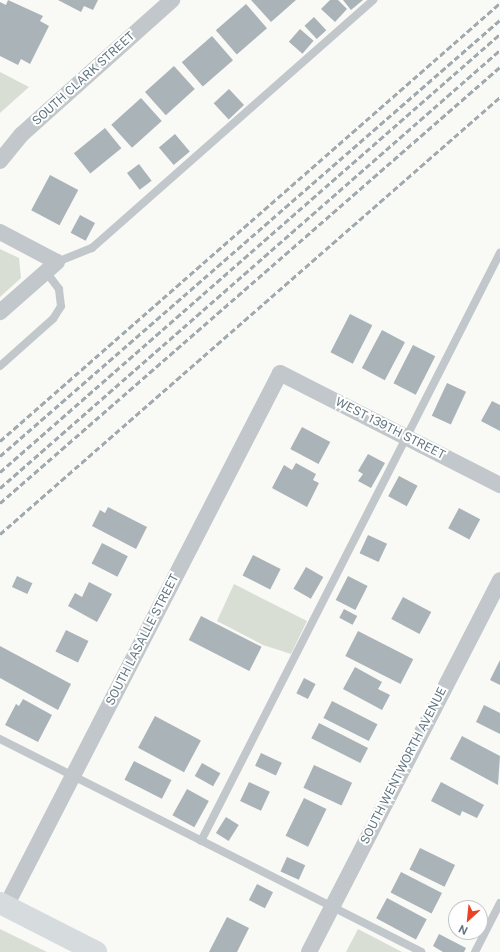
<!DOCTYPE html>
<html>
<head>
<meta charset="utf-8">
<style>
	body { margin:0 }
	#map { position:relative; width:500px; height:952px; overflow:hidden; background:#f9f9f6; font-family:"Public Sans",sans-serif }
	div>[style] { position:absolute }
	.green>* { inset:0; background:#d9ded5 }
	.building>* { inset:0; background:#a9b3b8; transform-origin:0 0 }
	.lane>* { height:8px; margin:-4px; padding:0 4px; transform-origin:4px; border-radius:4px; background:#c1c7ca }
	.street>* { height:16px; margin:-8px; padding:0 8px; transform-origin:8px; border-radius:8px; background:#c1c7ca }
	.secondary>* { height:22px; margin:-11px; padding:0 11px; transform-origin:11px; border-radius:11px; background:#d6dbde }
	.rail>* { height:3px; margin-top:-1.5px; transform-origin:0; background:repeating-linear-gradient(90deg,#a0a9ae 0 6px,transparent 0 9px) }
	span { translate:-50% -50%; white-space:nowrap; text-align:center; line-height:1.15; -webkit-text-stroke:4px #fff; paint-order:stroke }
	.street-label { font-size:12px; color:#637782 }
	.north { position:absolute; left:448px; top:900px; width:40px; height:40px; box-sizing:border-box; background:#fff; border:1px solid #c1c9cd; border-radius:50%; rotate:207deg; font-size:11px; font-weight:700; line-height:16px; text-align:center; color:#637782 }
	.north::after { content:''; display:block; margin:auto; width:14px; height:18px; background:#e84326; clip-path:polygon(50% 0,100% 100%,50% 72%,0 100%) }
</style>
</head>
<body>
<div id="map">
	<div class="green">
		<div style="clip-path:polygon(0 72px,29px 87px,0 113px)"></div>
		<div style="clip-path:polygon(0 249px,19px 258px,21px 278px,0 297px)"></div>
		<div style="clip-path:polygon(234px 584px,307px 621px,291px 654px,263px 645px,217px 621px)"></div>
		<div style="clip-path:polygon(0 929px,47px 952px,0 952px)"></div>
		<div style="clip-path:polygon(358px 929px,402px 952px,346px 952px)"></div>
	</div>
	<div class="building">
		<div style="clip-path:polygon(8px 0,43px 16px,40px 21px,49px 26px,30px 64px,21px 59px,18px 65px,0 56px,0 2px,6px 5px)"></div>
		<div style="clip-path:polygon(58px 0,98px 0,93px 10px,84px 6px,81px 12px)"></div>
		<div style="clip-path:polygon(251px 0,296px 0,271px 22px)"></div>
		<div style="clip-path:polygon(330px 0,338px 0,347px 9px,335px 22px,321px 9px)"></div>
		<div style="clip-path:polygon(343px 0,363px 0,351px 10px)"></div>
		<div style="left:246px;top:4px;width:32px;height:40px;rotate:49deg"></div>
		<div style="left:314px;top:17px;width:18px;height:13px;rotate:47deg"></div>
		<div style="left:300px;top:29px;width:18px;height:17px;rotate:41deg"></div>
		<div style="left:212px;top:36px;width:32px;height:40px;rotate:49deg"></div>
		<div style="left:174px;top:66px;width:31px;height:39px;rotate:48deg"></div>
		<div style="left:229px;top:89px;width:22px;height:21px;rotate:47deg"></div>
		<div style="left:141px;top:98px;width:31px;height:40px;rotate:48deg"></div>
		<div style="left:105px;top:128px;width:26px;height:40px;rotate:51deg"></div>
		<div style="left:175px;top:134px;width:23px;height:21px;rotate:50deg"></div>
		<div style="left:139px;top:164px;width:21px;height:15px;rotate:53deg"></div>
		<div style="left:50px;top:175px;width:32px;height:40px;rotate:28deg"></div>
		<div style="left:80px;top:215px;width:17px;height:20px;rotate:28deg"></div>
		<div style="left:350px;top:314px;width:25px;height:43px;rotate:27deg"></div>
		<div style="left:382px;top:330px;width:26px;height:43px;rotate:28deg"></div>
		<div style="left:413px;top:345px;width:25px;height:43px;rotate:27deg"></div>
		<div style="left:447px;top:383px;width:21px;height:36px;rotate:25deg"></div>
		<div style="clip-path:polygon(492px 401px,500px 405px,500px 431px,481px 421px)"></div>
		<div style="left:302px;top:427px;width:32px;height:25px;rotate:28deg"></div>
		<div style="clip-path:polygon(368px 454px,385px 463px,371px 488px,358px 481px,363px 474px,358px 471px)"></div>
		<div style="clip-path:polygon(296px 463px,316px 474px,313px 480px,319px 483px,307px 507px,272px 488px,284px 465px,292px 470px)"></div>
		<div style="left:399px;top:476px;width:21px;height:23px;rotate:28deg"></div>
		<div style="clip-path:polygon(108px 507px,147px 527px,136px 549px,92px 526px,100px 510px,105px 513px)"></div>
		<div style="left:459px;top:508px;width:24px;height:23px;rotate:28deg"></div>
		<div style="left:368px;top:535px;width:21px;height:20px;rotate:25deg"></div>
		<div style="left:102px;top:543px;width:29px;height:23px;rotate:27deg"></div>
		<div style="left:253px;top:555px;width:31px;height:23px;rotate:27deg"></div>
		<div style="left:306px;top:567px;width:20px;height:25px;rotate:30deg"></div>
		<div style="left:17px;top:576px;width:17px;height:12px;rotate:25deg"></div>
		<div style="left:348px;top:576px;width:22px;height:27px;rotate:27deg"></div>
		<div style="clip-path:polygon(89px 582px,112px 594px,97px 622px,68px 606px,75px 593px,82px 597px)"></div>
		<div style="left:403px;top:597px;width:32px;height:25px;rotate:28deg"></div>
		<div style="left:344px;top:609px;width:15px;height:10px;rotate:28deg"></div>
		<div style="left:201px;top:616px;width:68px;height:27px;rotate:27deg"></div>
		<div style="left:66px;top:630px;width:25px;height:24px;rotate:26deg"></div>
		<div style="left:358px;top:631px;width:62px;height:28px;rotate:27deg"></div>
		<div style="clip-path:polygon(0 646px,71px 684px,58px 710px,0 678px)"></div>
		<div style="clip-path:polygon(500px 660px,500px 685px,490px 680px)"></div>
		<div style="clip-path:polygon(355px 667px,382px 682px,378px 689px,390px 695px,382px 710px,343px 689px)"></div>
		<div style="left:304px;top:678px;width:13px;height:17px;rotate:27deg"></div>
		<div style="clip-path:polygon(23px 699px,52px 715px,38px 742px,5px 725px,16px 704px,19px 706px)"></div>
		<div style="left:332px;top:701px;width:51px;height:19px;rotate:27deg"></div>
		<div style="clip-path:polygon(484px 705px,500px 713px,500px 734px,476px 722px)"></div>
		<div style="left:155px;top:716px;width:52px;height:36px;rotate:28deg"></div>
		<div style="left:319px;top:723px;width:55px;height:17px;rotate:27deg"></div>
		<div style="clip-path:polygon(462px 736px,500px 756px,498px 785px,450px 759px)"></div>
		<div style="left:261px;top:753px;width:23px;height:14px;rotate:25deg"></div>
		<div style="left:134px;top:761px;width:42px;height:21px;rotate:27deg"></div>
		<div style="left:202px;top:763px;width:21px;height:15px;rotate:29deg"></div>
		<div style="left:314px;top:765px;width:42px;height:25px;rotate:25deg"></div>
		<div style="left:249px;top:782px;width:23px;height:21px;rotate:25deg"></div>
		<div style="clip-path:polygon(441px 782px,484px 805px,477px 818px,462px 811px,460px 816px,431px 801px)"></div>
		<div style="left:187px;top:789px;width:25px;height:30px;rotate:29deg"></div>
		<div style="left:304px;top:798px;width:25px;height:42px;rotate:26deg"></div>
		<div style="left:226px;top:817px;width:15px;height:19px;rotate:32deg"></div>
		<div style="left:420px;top:848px;width:39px;height:24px;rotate:26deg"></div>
		<div style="left:287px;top:857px;width:20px;height:16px;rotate:24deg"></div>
		<div style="left:401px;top:872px;width:46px;height:23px;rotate:27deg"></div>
		<div style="left:257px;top:884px;width:18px;height:18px;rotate:27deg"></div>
		<div style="left:387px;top:898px;width:45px;height:23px;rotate:28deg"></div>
		<div style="clip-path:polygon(227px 917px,249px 928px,237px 952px,209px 952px)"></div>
		<div style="clip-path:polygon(439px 934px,466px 948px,464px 952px,443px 952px,433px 946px)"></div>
	</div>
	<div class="lane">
		<div style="left:57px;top:262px;width:38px;rotate:-22deg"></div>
		<div style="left:92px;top:248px;width:375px;rotate:-41.4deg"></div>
		<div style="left:0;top:366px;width:71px;rotate:-41.6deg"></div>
		<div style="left:53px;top:319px;width:15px;rotate:-58deg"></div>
		<div style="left:61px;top:306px;width:17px;rotate:-97deg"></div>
		<div style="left:59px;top:289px;width:21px;rotate:-127deg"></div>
		<div style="left:0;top:739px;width:472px;rotate:26.8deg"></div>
		<div style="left:201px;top:841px;width:660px;rotate:-63.05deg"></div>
		<div style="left:475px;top:952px;width:55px;rotate:-63deg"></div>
	</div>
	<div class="street">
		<div style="left:0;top:161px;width:33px;rotate:-51deg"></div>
		<div style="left:21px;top:135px;width:203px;rotate:-41.8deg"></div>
		<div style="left:0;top:232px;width:64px;rotate:27.8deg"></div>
		<div style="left:57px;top:262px;width:76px;rotate:138.7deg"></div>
		<div style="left:6px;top:906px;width:599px;rotate:-62.79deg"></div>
		<div style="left:280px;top:373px;width:247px;rotate:27deg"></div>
		<div style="left:309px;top:952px;width:418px;rotate:-62.8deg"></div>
	</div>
	<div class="secondary">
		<div style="left:0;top:903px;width:108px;rotate:27deg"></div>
	</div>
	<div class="rail">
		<div style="left:0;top:441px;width:665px;rotate:-41.22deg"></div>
		<div style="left:0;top:456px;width:663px;rotate:-41.09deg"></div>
		<div style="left:0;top:472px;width:665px;rotate:-41.22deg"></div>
		<div style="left:0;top:488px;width:665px;rotate:-41.22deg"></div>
		<div style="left:0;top:503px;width:663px;rotate:-41.09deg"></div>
		<div style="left:0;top:534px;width:664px;rotate:-41.15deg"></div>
	</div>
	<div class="street-label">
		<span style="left:84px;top:79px;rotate:-42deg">SOUTH CLARK STREET</span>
		<span style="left:390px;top:429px;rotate:27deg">WEST 139TH STREET</span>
		<span style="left:143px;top:640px;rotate:-63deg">SOUTH LASALLE STREET</span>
		<span style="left:404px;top:766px;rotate:-63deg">SOUTH WENTWORTH AVENUE</span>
	</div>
	<div class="north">N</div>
</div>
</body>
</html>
